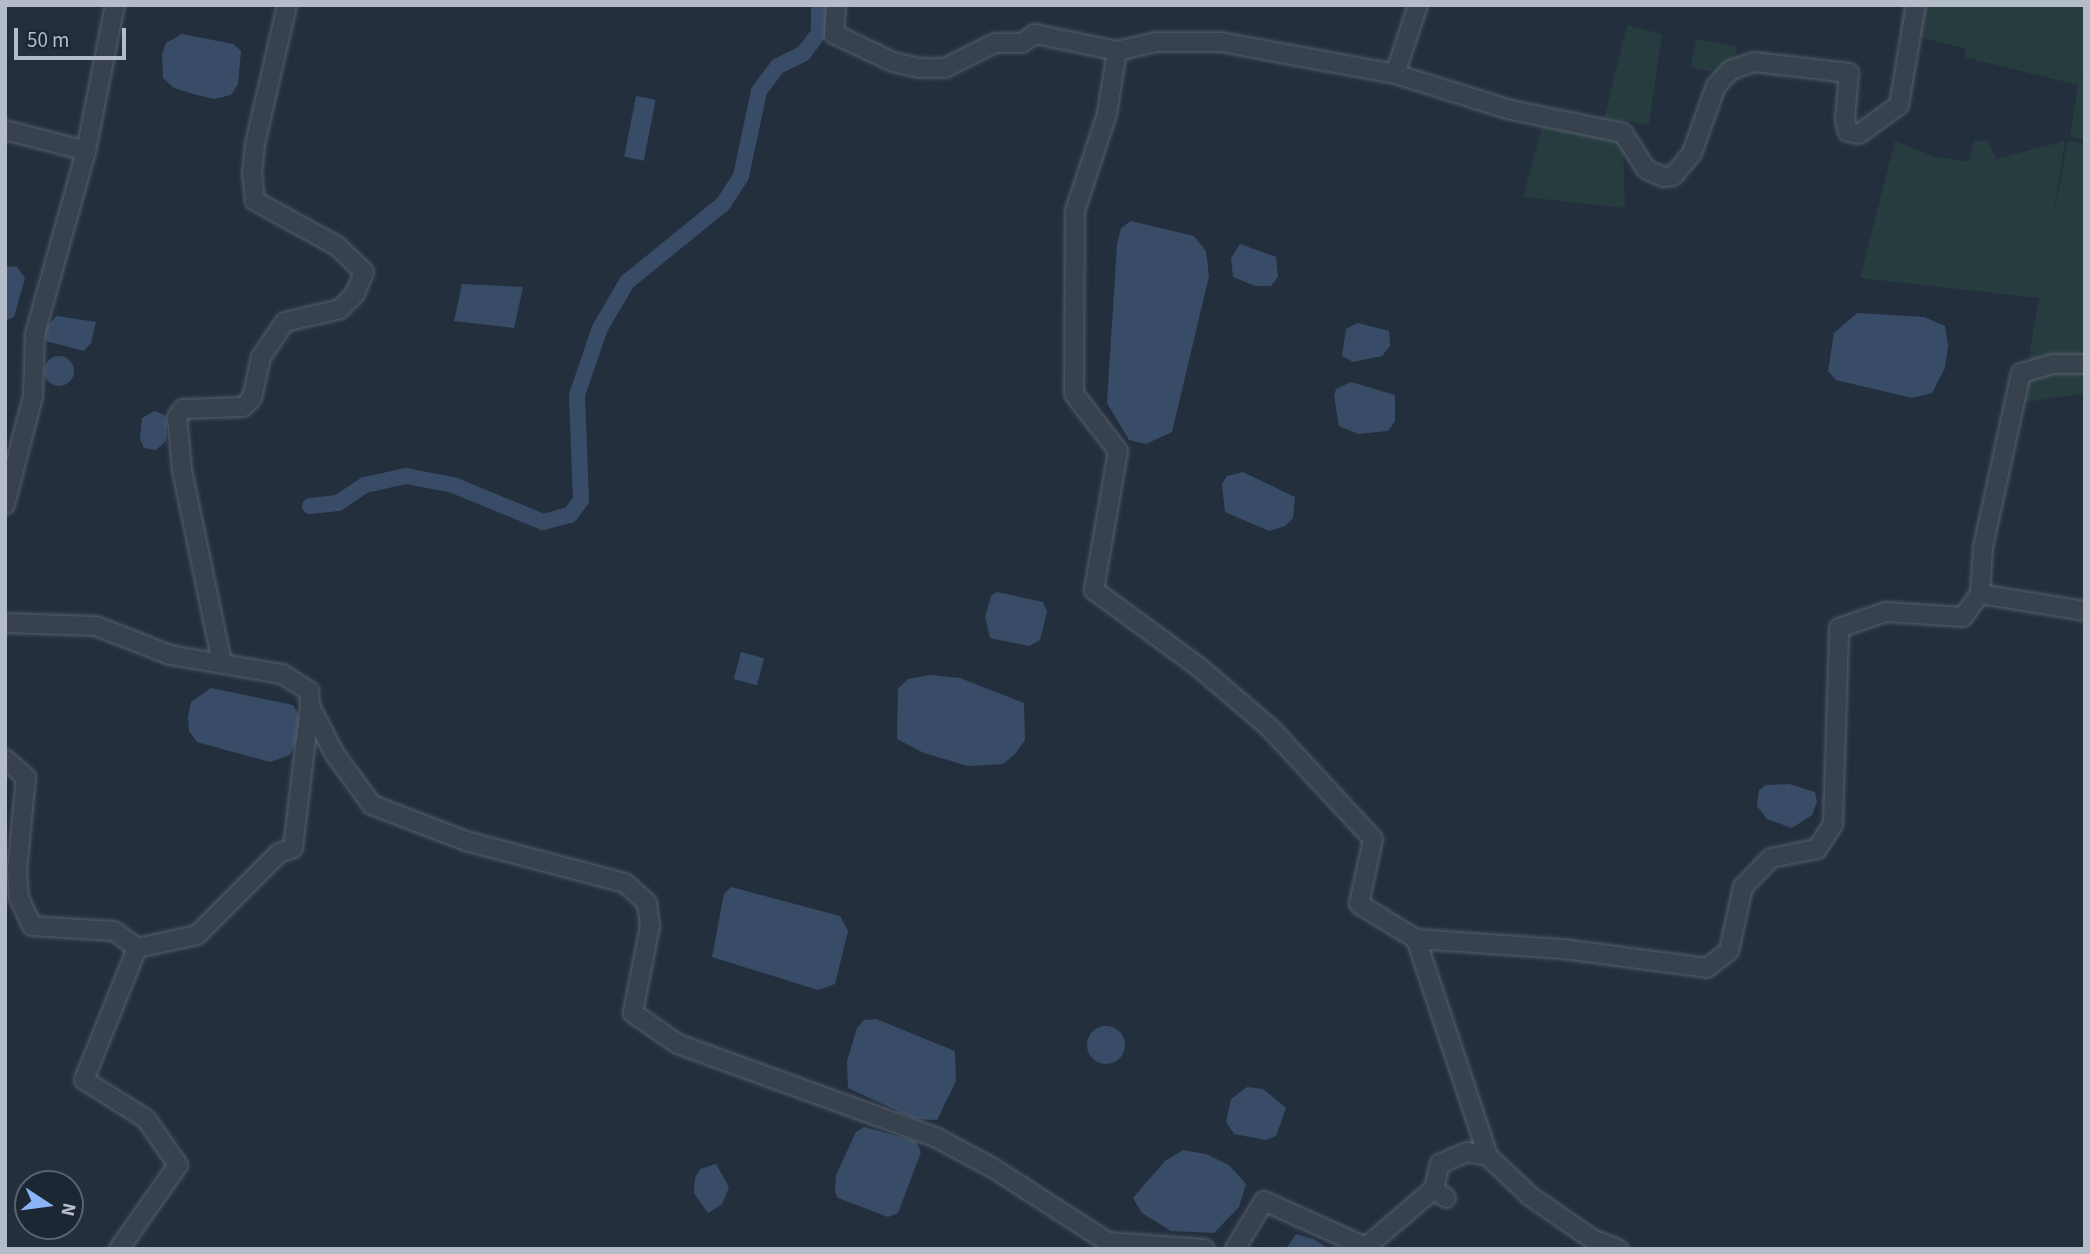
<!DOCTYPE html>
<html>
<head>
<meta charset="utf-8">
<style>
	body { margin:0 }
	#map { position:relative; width:2090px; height:1254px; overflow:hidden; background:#242f3e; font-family:"Source Sans 3",sans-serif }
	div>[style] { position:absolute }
	.green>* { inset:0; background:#263c3f; transform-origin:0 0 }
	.water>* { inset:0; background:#394c67; transform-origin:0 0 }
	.round { border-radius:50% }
	.canal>* { height:16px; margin:-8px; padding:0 8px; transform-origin:8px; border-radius:8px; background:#394c67 }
	.roads { filter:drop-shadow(0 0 2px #565f6c) drop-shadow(0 0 2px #565f6c) }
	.minor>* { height:18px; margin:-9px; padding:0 9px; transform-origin:9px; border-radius:9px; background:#38414e }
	span { translate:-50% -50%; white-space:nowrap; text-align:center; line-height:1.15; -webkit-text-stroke:7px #1d2633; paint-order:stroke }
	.frame { position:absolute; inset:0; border:7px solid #b4bcc9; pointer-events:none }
	.north { position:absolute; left:14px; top:1170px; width:70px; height:70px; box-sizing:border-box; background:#1d2633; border:2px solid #59626f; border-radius:50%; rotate:103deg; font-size:19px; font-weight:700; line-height:28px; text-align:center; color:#b4bcc9 }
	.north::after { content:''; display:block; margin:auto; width:24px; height:32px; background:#8ab4f8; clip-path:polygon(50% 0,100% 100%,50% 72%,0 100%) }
	.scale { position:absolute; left:14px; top:28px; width:112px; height:32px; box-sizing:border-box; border:4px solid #b4bcc9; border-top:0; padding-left:9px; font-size:21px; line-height:24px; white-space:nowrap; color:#b4bcc9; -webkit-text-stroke:5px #1d2633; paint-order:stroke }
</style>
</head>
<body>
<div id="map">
	<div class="green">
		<div style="clip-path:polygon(1902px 5px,2085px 5px,2085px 74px,2080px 75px,2085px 77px,2085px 140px,2070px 137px,2078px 85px,1964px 57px,1966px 49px,1899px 32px)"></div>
		<div style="clip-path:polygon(1627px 25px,1662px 34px,1649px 124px,1604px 119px)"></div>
		<div style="left:1696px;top:39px;width:42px;height:29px;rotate:11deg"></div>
		<div style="clip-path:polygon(1543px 123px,1623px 141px,1625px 208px,1523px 197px)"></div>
		<div style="clip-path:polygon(1988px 140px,1996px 159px,2065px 141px,2053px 218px,2068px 140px,2085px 144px,2085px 393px,2021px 403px,2039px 298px,1860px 278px,1895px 141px,1933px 156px,1969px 162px,1974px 141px)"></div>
	</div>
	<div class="water">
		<div style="clip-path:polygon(182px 34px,233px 44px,241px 51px,238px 84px,231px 95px,214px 99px,197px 95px,174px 88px,163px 78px,162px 54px,166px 43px)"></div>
		<div style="left:636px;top:96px;width:20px;height:62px;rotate:11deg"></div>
		<div style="clip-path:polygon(1131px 221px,1194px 236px,1206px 251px,1209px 276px,1172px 432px,1146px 444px,1129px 440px,1107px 403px,1117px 244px,1121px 228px)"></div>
		<div style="clip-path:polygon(1240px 244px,1276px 257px,1278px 277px,1271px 286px,1255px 286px,1233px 277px,1231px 258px)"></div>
		<div style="clip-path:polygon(5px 266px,17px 267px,25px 278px,14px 317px,5px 321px)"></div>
		<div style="clip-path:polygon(462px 284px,523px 287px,514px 328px,454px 321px)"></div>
		<div style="clip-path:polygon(1857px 313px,1924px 317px,1945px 326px,1948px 346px,1945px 368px,1932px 393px,1912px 398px,1836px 380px,1828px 371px,1834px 333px)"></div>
		<div style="clip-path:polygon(57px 316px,96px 322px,91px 343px,84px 351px,46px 341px,45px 328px)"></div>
		<div style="clip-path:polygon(1358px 323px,1389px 331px,1390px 346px,1382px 356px,1353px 362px,1342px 356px,1346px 329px)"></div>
		<div class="round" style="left:44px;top:356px;width:30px;height:30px"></div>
		<div style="clip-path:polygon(1351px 382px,1395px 395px,1395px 421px,1388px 431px,1358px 434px,1339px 426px,1334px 396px,1336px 389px)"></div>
		<div style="clip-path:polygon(154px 411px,165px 415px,167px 424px,166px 441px,156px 450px,144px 448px,140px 439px,142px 418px)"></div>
		<div style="clip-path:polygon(1243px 472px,1295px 497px,1293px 518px,1285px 526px,1269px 531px,1225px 512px,1222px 484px,1227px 476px)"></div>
		<div style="clip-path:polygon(997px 592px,1043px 602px,1047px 612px,1040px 640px,1029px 646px,990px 638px,985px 617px,991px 596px)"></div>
		<div style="left:741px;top:652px;width:24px;height:28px;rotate:15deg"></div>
		<div style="clip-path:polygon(930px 675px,960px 678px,1024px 703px,1025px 740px,1015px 754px,1003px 764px,968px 766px,924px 753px,897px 739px,898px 689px,908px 679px)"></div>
		<div style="clip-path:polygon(211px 688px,293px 705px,302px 720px,301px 733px,290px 755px,270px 762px,197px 742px,189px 731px,188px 717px,191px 702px)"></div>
		<div style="clip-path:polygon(1789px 784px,1815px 792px,1817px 802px,1812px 815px,1792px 828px,1767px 819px,1757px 806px,1759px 790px,1766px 785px)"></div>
		<div style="clip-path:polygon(731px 887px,840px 916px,848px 931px,835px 984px,818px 990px,712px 957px,724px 894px)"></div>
		<div style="clip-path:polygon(876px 1019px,955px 1051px,956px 1081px,937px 1120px,915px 1119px,848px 1088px,847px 1061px,857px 1028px,864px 1020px)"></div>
		<div class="round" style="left:1087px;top:1026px;width:38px;height:38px"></div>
		<div style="clip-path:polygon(1247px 1087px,1263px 1089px,1286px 1108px,1276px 1136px,1266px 1140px,1234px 1134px,1226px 1122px,1231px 1099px)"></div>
		<div style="clip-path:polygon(864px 1127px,916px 1141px,921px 1152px,898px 1213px,888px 1217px,838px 1198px,835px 1192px,836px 1175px,856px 1132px)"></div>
		<div style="clip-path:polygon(1183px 1150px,1206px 1154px,1229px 1165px,1246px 1184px,1239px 1207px,1214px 1233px,1171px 1231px,1142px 1213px,1133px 1198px,1165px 1161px)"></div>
		<div style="clip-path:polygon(716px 1164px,729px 1187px,722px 1204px,708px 1213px,694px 1193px,695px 1178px,700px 1169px)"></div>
		<div style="clip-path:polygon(1296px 1234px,1313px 1239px,1330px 1249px,1286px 1249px)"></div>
	</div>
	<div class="canal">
		<div style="left:310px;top:506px;width:28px;rotate:-6deg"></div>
		<div style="left:338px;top:503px;width:32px;rotate:-34deg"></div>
		<div style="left:365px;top:485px;width:42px;rotate:-12.4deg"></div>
		<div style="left:406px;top:476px;width:48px;rotate:10.8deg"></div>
		<div style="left:453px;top:485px;width:97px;rotate:22.3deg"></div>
		<div style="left:543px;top:522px;width:28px;rotate:-15deg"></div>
		<div style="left:570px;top:515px;width:19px;rotate:-54deg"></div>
		<div style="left:581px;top:500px;width:105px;rotate:-92.2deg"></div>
		<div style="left:577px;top:395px;width:71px;rotate:-71.1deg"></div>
		<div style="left:600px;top:328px;width:53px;rotate:-59.6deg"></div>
		<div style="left:627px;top:282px;width:124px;rotate:-39.1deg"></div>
		<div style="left:723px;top:204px;width:33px;rotate:-57deg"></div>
		<div style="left:741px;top:176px;width:87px;rotate:-78deg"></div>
		<div style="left:759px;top:91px;width:31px;rotate:-53deg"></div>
		<div style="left:778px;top:66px;width:28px;rotate:-26deg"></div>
		<div style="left:803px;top:54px;width:26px;rotate:-53deg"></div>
		<div style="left:819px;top:33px;width:28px;rotate:-90deg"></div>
	</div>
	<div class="roads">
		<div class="minor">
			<div style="left:836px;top:5px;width:29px;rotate:94deg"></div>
			<div style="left:834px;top:34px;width:65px;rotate:25.4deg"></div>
			<div style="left:893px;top:62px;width:27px;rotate:13deg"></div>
			<div style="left:919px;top:68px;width:26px"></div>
			<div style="left:945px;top:68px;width:56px;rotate:-26.6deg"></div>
			<div style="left:995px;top:43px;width:27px"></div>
			<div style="left:1022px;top:43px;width:16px;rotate:-35deg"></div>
			<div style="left:1035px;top:34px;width:84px;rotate:11.7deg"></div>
			<div style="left:1117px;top:51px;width:40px;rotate:-13deg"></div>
			<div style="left:1156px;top:42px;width:65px"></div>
			<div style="left:1221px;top:42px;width:177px;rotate:10.4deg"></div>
			<div style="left:1395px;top:74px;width:121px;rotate:17.2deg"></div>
			<div style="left:1511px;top:110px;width:114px;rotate:11.6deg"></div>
			<div style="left:1623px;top:133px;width:43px;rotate:57.4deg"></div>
			<div style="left:1646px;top:169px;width:19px;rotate:25deg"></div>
			<div style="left:1663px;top:177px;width:10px;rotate:-6deg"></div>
			<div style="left:1673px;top:176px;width:30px;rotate:-50deg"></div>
			<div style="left:1692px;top:153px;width:71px;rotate:-70.3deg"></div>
			<div style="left:1716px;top:86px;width:22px;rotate:-47deg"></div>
			<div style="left:1731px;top:70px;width:24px;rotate:-19deg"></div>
			<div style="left:1754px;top:62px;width:96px;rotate:6.6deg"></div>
			<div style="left:1849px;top:73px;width:47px;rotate:94.9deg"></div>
			<div style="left:1845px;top:120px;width:12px;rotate:76deg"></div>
			<div style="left:1848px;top:132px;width:11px;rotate:10deg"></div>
			<div style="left:1859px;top:134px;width:49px;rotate:-35.9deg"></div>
			<div style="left:1899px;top:105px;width:101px;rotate:-80.4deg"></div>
			<div style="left:1117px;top:51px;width:64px;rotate:99deg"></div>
			<div style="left:1107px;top:114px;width:102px;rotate:108.3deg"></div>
			<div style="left:1075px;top:211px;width:183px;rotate:90.3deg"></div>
			<div style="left:1074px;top:394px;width:72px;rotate:52.3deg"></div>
			<div style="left:1118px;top:451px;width:141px;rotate:99.8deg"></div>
			<div style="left:1094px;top:590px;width:132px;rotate:36.3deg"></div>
			<div style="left:1200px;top:668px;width:92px;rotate:40.6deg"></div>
			<div style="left:1270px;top:728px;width:151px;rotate:47.1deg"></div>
			<div style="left:1373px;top:839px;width:66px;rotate:102.2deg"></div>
			<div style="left:1359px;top:904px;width:67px;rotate:31.6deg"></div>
			<div style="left:1416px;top:939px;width:229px;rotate:71.6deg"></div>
			<div style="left:1488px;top:1156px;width:58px;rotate:43.6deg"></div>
			<div style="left:1530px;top:1196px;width:75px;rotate:34.7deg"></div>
			<div style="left:1592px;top:1239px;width:28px;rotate:21deg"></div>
			<div style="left:1395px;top:74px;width:73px;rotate:-71.6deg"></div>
			<div style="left:5px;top:130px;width:84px;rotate:14.5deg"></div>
			<div style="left:2085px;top:364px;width:32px;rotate:180deg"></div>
			<div style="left:2053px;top:364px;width:33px;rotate:164deg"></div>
			<div style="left:2021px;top:373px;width:178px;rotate:102.3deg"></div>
			<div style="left:1983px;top:547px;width:47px;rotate:93.7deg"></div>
			<div style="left:1980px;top:594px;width:106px;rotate:9.2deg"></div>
			<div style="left:5px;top:505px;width:113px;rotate:-75.6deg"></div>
			<div style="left:33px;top:396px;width:62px;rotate:-88.2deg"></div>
			<div style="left:35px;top:334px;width:190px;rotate:-74.4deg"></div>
			<div style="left:86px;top:151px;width:149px;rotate:-78.8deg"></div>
			<div style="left:5px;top:623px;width:91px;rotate:1.9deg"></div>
			<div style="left:96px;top:626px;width:79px;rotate:21.4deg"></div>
			<div style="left:170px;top:655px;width:114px;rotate:9.6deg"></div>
			<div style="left:282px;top:674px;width:32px;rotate:32deg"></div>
			<div style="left:309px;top:691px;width:15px;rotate:86deg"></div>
			<div style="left:310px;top:706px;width:53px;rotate:62.9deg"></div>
			<div style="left:334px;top:753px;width:64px;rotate:53.8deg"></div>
			<div style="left:372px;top:805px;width:101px;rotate:21deg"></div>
			<div style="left:466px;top:841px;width:164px;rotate:14.8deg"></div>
			<div style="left:625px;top:883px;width:30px;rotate:42deg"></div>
			<div style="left:647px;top:903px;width:23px;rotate:83deg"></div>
			<div style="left:650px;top:926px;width:89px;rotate:101.1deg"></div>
			<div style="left:633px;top:1013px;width:55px;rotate:34.6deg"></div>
			<div style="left:678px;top:1044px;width:276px;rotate:19.9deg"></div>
			<div style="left:937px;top:1138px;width:64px;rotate:28.2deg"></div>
			<div style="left:993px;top:1168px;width:137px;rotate:32.8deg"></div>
			<div style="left:1108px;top:1242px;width:97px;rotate:4.1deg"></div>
			<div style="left:222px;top:663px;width:198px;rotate:-101.7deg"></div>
			<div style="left:182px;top:469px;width:52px;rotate:-95.5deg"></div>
			<div style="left:177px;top:417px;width:10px;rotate:-53deg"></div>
			<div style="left:183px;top:409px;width:60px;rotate:-1.9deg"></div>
			<div style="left:243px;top:407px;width:13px;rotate:-45deg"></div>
			<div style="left:252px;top:398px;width:42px;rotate:-77.6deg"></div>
			<div style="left:261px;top:357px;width:42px;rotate:-55.6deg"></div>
			<div style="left:285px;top:322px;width:57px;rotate:-13.3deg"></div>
			<div style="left:340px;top:309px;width:21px;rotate:-45deg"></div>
			<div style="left:355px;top:294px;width:24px;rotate:-68deg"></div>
			<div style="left:364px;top:272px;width:37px;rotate:-136deg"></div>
			<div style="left:337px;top:246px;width:94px;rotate:-151.2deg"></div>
			<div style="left:255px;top:201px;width:27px;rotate:-96deg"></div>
			<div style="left:252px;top:174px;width:30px;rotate:-84deg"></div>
			<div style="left:255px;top:144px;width:143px;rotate:-77deg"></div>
			<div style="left:5px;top:759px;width:28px;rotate:41deg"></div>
			<div style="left:26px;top:777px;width:93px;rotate:95.5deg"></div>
			<div style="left:17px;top:870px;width:28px;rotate:86deg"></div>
			<div style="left:19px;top:898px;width:31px;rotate:65deg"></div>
			<div style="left:32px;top:926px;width:82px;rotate:3.5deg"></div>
			<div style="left:114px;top:931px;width:29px;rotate:36deg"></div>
			<div style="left:137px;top:948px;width:142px;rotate:111.9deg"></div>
			<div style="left:84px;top:1080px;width:73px;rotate:32.2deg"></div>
			<div style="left:146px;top:1119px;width:56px;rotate:55.2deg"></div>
			<div style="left:178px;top:1165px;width:103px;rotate:125.1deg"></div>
			<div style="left:1416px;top:939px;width:147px;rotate:3.9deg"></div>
			<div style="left:1563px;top:949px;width:145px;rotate:7.5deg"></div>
			<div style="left:1707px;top:968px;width:28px;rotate:-38deg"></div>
			<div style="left:1729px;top:951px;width:66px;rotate:-77.7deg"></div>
			<div style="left:1743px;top:887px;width:40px;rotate:-46deg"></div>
			<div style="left:1771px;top:858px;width:47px;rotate:-11.1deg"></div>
			<div style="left:1817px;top:849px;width:30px;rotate:-57deg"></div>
			<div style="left:1833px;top:824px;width:196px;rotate:-88.2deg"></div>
			<div style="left:1839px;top:628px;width:50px;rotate:-18.8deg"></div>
			<div style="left:1886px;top:612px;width:77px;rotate:3.7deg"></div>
			<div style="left:1963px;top:617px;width:29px;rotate:-54deg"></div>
			<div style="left:137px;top:948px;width:61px;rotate:-12.2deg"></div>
			<div style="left:197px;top:935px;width:116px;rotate:-45deg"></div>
			<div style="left:279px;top:853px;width:15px;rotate:-20deg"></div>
			<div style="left:293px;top:848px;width:143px;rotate:-83.2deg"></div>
			<div style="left:1446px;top:1198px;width:15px;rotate:-143deg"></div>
			<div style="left:1434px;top:1189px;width:26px;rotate:-77deg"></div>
			<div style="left:1440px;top:1164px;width:30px;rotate:-24deg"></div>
			<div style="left:1467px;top:1152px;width:21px;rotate:11deg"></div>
			<div style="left:1235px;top:1249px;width:56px;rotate:-58.9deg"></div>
			<div style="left:1264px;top:1201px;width:112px;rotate:24.3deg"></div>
			<div style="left:1366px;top:1247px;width:89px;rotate:-40.5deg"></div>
		</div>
	</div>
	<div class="frame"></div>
	<div class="north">N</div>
	<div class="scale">50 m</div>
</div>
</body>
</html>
